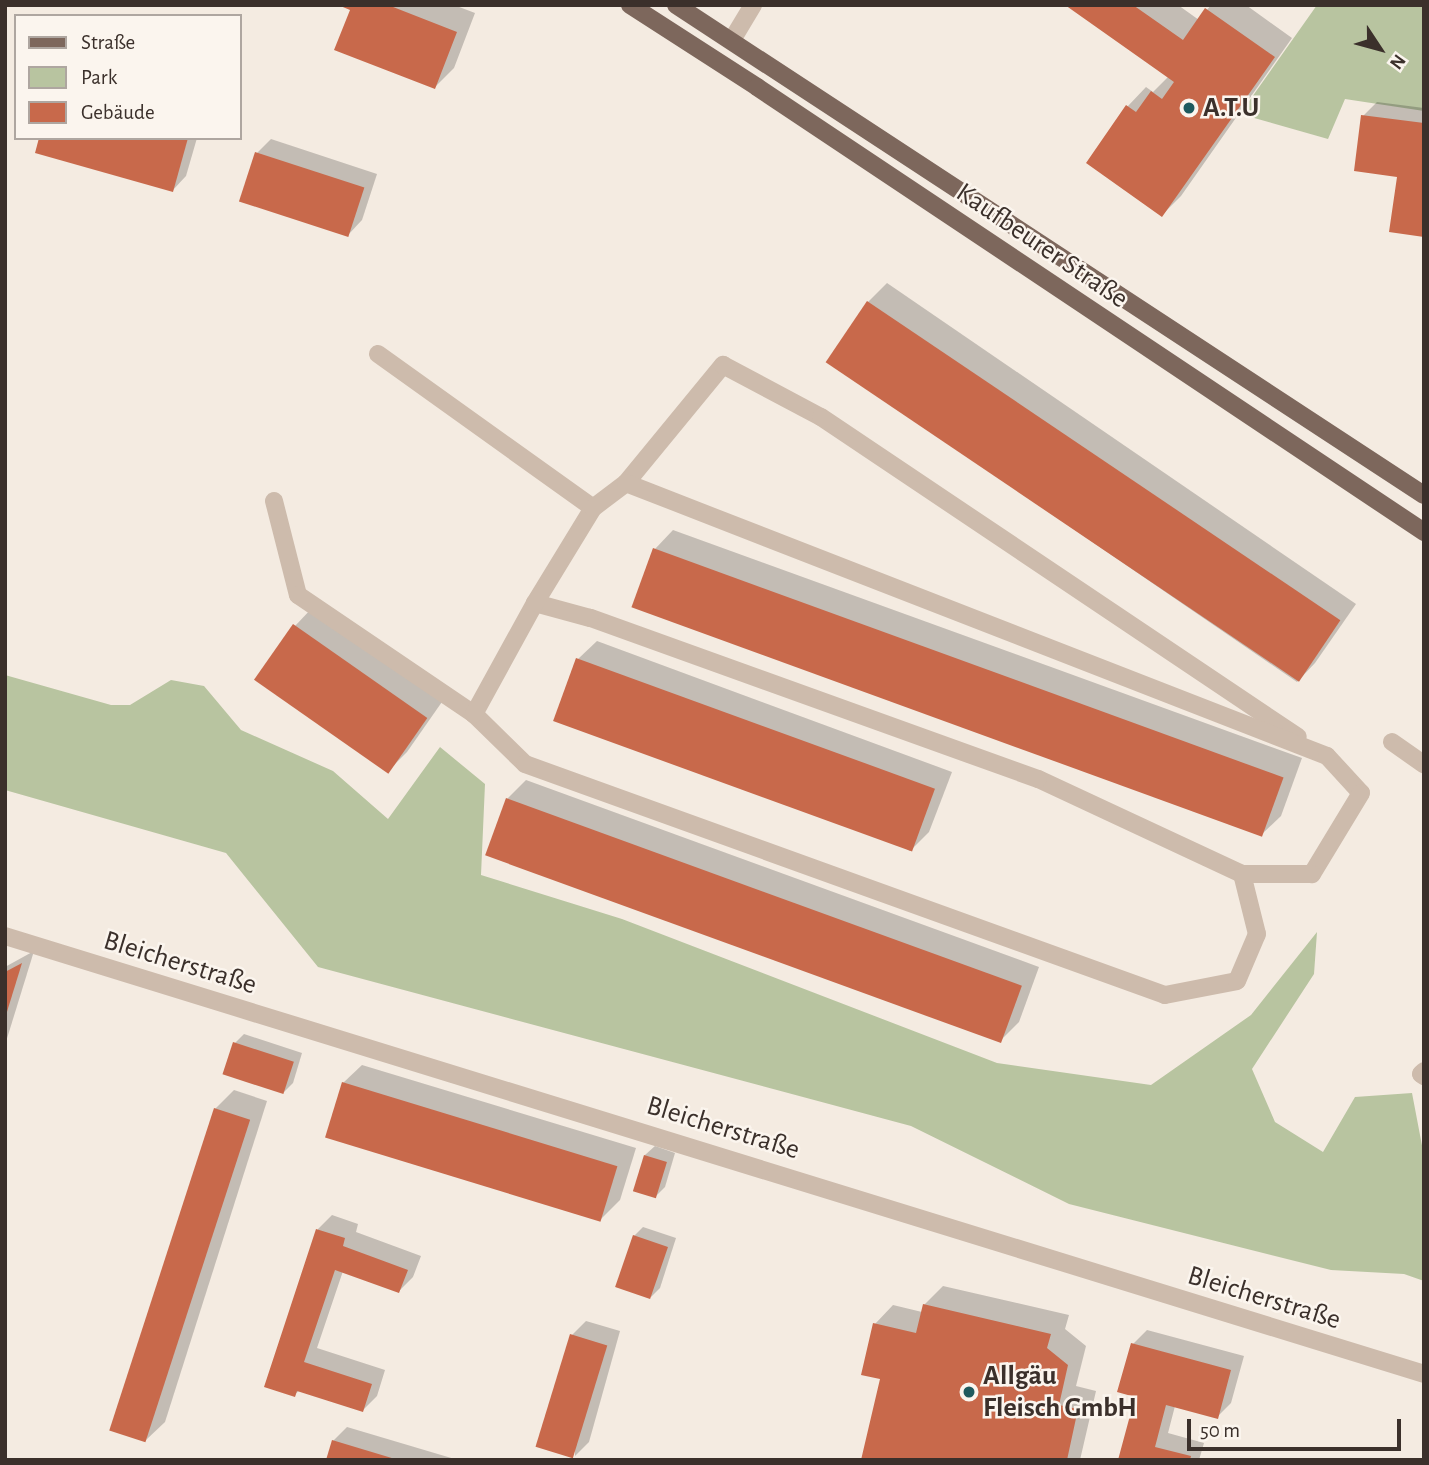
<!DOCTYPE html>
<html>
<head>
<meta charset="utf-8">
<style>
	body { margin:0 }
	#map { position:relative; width:1429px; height:1465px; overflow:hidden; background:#f4ebe1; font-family:"Alegreya Sans",sans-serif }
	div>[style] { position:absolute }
	.green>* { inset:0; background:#b8c4a0 }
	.shadow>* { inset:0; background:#0003 }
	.building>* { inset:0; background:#c8694b; transform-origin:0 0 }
	.minor>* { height:18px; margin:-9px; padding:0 9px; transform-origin:9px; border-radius:9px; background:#cdbbac }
	.major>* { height:18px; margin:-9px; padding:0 9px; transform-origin:9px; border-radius:9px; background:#7d675c }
	.dots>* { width:19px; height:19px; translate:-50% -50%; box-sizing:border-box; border:4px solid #fbf5ee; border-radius:50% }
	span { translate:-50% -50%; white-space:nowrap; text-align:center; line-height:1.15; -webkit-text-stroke:5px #fbf5ee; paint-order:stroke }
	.poi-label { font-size:28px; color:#3b302b; font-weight:700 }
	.left { translate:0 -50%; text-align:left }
	.street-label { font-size:28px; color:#3b302b }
	.frame { position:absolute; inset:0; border:7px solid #3b302b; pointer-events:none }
	.legend { position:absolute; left:14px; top:14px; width:228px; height:126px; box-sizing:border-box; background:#fbf5ee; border:2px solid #aea6a0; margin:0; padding:9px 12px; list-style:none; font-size:21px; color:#3b302b }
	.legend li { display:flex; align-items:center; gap:14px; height:35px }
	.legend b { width:35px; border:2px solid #aea6a0 }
	.north { position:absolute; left:1345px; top:14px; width:70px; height:70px; -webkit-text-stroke:5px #fbf5ee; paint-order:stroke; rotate:126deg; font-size:19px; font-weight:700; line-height:28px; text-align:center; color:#3b302b }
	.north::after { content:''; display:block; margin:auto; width:24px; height:32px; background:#3b302b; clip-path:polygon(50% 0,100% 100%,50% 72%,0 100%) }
	.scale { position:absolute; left:1187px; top:1419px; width:214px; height:32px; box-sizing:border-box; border:4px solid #3b302b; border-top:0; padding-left:9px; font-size:21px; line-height:24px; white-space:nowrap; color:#3b302b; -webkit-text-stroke:5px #fbf5ee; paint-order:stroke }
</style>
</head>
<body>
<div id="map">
	<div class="green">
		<div style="clip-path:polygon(1317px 5px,1424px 5px,1424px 111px,1345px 99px,1328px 139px,1240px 114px)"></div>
		<div style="clip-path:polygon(5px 675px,111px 705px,130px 705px,171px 680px,204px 686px,241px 730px,333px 771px,388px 819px,440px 747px,485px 784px,481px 875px,622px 919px,997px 1063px,1151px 1085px,1251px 1015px,1317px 932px,1314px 974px,1252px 1069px,1275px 1122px,1323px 1152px,1355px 1097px,1412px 1093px,1424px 1156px,1424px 1281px,1404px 1274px,1331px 1270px,1069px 1204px,911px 1126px,318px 967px,226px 853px,5px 790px)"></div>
	</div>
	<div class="shadow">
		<div style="clip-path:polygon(343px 5px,454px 5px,475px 13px,454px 68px,435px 87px,352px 9px)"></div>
		<div style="clip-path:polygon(1068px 5px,1178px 5px,1199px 20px,1211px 5px,1246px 5px,1292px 38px,1181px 196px,1162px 215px,1088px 163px,1128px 106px,1146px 87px,1153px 92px,1169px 76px)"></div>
		<div style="clip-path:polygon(1377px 102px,1424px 108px,1424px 235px,1399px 175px,1363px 116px)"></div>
		<div style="clip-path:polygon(41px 138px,197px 138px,186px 176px,172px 191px)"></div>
		<div style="clip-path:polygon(271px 139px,377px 174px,362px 220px,348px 235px,257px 153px)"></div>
		<div style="clip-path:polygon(887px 283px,1356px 604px,1315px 663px,1297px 682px,828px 361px,868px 302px)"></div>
		<div style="clip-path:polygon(673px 530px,1302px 758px,1281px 816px,1262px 834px,655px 549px)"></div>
		<div style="clip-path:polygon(313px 607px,444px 699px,407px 752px,388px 771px,295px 626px)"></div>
		<div style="clip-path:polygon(597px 641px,952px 772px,929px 832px,910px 851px,578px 659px)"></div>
		<div style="clip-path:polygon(526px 780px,1039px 967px,1019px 1022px,1000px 1041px,507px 799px)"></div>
		<div style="clip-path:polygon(34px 951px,5px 1045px,5px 967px)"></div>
		<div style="clip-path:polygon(244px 1034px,302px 1053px,293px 1083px,284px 1092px,235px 1043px)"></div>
		<div style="clip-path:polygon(362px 1065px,636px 1148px,620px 1200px,601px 1219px,343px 1083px)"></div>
		<div style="clip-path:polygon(234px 1090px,267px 1101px,165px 1422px,146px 1440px,215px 1109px)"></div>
		<div style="clip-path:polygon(655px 1146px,675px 1153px,665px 1187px,656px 1196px,645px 1155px)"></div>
		<div style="clip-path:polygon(332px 1215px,358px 1224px,356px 1232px,421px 1256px,413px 1277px,399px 1291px,343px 1271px,317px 1348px,385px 1370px,377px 1396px,363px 1410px,300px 1390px,294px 1395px,266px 1386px,318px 1229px)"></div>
		<div style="clip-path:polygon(643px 1227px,676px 1238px,660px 1288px,651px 1297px,634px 1236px)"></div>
		<div style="clip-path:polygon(943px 1286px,1069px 1315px,1065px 1329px,1086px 1346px,1076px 1386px,1096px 1391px,1080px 1460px,862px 1460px,882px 1378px,875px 1324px,893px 1305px,922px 1312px,924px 1305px)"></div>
		<div style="clip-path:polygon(586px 1321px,620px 1331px,589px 1442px,575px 1456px,572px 1335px)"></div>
		<div style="clip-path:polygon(1147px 1330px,1244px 1356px,1231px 1403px,1217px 1417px,1175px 1406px,1168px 1433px,1204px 1443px,1199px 1460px,1120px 1460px,1137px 1396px,1133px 1344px)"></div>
		<div style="clip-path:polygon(347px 1427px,458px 1460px,328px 1460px,333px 1441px)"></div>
	</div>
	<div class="building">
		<div style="clip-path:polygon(338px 5px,388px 5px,457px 32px,435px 89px,334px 50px,350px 10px)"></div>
		<div style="clip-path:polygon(1065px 5px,1133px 5px,1183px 40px,1205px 8px,1275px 57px,1162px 217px,1086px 163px,1126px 105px,1136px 112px,1151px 91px,1162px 99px,1174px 82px)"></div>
		<div style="clip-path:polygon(1361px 115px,1424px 123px,1424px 237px,1389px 232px,1397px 177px,1354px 171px)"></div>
		<div style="clip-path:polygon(39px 138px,188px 138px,173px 192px,35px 153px)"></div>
		<div style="left:255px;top:152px;width:115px;height:52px;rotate:18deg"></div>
		<div style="left:867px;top:301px;width:571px;height:74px;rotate:34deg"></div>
		<div style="left:653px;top:548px;width:671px;height:63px;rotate:20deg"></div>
		<div style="left:293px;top:624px;width:164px;height:68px;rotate:35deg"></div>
		<div style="left:576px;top:658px;width:382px;height:67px;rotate:20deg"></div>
		<div style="left:506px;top:798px;width:549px;height:61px;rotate:20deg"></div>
		<div style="clip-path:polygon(22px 963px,6px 1015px,5px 1015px,5px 972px)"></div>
		<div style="left:233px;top:1042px;width:64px;height:34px;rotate:18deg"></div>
		<div style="left:342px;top:1082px;width:288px;height:58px;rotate:17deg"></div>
		<div style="left:214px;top:1108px;width:38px;height:339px;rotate:18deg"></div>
		<div style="left:644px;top:1155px;width:24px;height:38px;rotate:17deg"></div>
		<div style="clip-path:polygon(316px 1229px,345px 1238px,343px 1246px,408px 1270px,399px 1293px,335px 1270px,304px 1362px,372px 1384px,363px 1412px,297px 1391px,295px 1397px,264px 1387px)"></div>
		<div style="left:633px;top:1235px;width:37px;height:55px;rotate:19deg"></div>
		<div style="clip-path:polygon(923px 1304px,1051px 1334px,1047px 1348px,1068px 1365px,1059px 1405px,1078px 1409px,1067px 1460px,861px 1460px,880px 1379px,861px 1375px,873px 1323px,916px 1333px)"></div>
		<div style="left:570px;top:1334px;width:39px;height:118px;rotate:17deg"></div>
		<div style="clip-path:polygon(1131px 1343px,1231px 1370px,1218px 1419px,1166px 1405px,1155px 1447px,1191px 1456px,1190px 1460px,1118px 1460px,1135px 1397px,1117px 1392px)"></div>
		<div style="clip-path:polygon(332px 1440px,395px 1459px,395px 1460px,326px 1460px)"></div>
	</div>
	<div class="minor">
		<div style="left:732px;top:40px;width:41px;rotate:-59deg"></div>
		<div style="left:378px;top:354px;width:264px;rotate:35.6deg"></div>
		<div style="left:626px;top:483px;width:153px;rotate:-50.6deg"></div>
		<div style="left:723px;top:365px;width:111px;rotate:28deg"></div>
		<div style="left:821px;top:417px;width:574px;rotate:33.86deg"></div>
		<div style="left:274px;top:501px;width:97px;rotate:75.7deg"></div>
		<div style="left:298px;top:595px;width:212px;rotate:34.1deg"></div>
		<div style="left:474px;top:714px;width:71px;rotate:44.4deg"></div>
		<div style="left:525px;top:764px;width:680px;rotate:19.85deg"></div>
		<div style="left:1165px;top:995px;width:73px;rotate:-11deg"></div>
		<div style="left:1237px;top:981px;width:51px;rotate:-66.9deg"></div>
		<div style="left:1257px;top:934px;width:62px;rotate:-104deg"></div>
		<div style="left:1242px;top:874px;width:225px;rotate:-155deg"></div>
		<div style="left:1038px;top:779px;width:476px;rotate:-160.2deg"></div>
		<div style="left:590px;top:618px;width:57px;rotate:-164.7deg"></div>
		<div style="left:535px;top:603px;width:127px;rotate:118.8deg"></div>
		<div style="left:535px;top:603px;width:111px;rotate:-58.6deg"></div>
		<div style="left:593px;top:508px;width:41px;rotate:-37.1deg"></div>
		<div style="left:626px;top:483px;width:752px;rotate:21.28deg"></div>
		<div style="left:1327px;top:756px;width:50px;rotate:47.4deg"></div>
		<div style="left:1361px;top:793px;width:95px;rotate:121.2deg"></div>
		<div style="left:1312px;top:874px;width:70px;rotate:180deg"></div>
		<div style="left:1392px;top:742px;width:39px;rotate:35deg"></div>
		<div style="left:5px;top:936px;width:1485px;rotate:17.15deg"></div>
		<div style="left:1424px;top:1071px;width:4px;rotate:135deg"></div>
		<div style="left:1421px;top:1074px;width:4px;rotate:34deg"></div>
	</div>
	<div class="major">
		<div style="left:630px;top:5px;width:151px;rotate:32.8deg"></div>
		<div style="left:757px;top:87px;width:802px;rotate:33.71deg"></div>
		<div style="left:676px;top:5px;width:894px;rotate:33.23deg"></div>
	</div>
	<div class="dots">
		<div style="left:1189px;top:108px;background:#1f5a5e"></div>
		<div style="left:969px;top:1392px;background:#1f5a5e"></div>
	</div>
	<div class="poi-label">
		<span class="left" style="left:1203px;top:108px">A.T.U</span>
		<span class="left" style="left:983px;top:1392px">Allgäu<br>Fleisch GmbH</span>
	</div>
	<div class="street-label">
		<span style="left:1042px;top:246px;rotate:34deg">Kaufbeurer Straße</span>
		<span style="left:180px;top:963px;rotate:17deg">Bleicherstraße</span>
		<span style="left:723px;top:1128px;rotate:17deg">Bleicherstraße</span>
		<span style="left:1264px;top:1298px;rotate:17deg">Bleicherstraße</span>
	</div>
	<div class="frame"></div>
	<ul class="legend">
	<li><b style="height:9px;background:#7d675c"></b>Straße</li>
	<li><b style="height:19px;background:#b8c4a0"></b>Park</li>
	<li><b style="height:19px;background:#c8694b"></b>Gebäude</li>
	</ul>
	<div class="north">N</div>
	<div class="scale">50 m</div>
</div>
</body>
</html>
